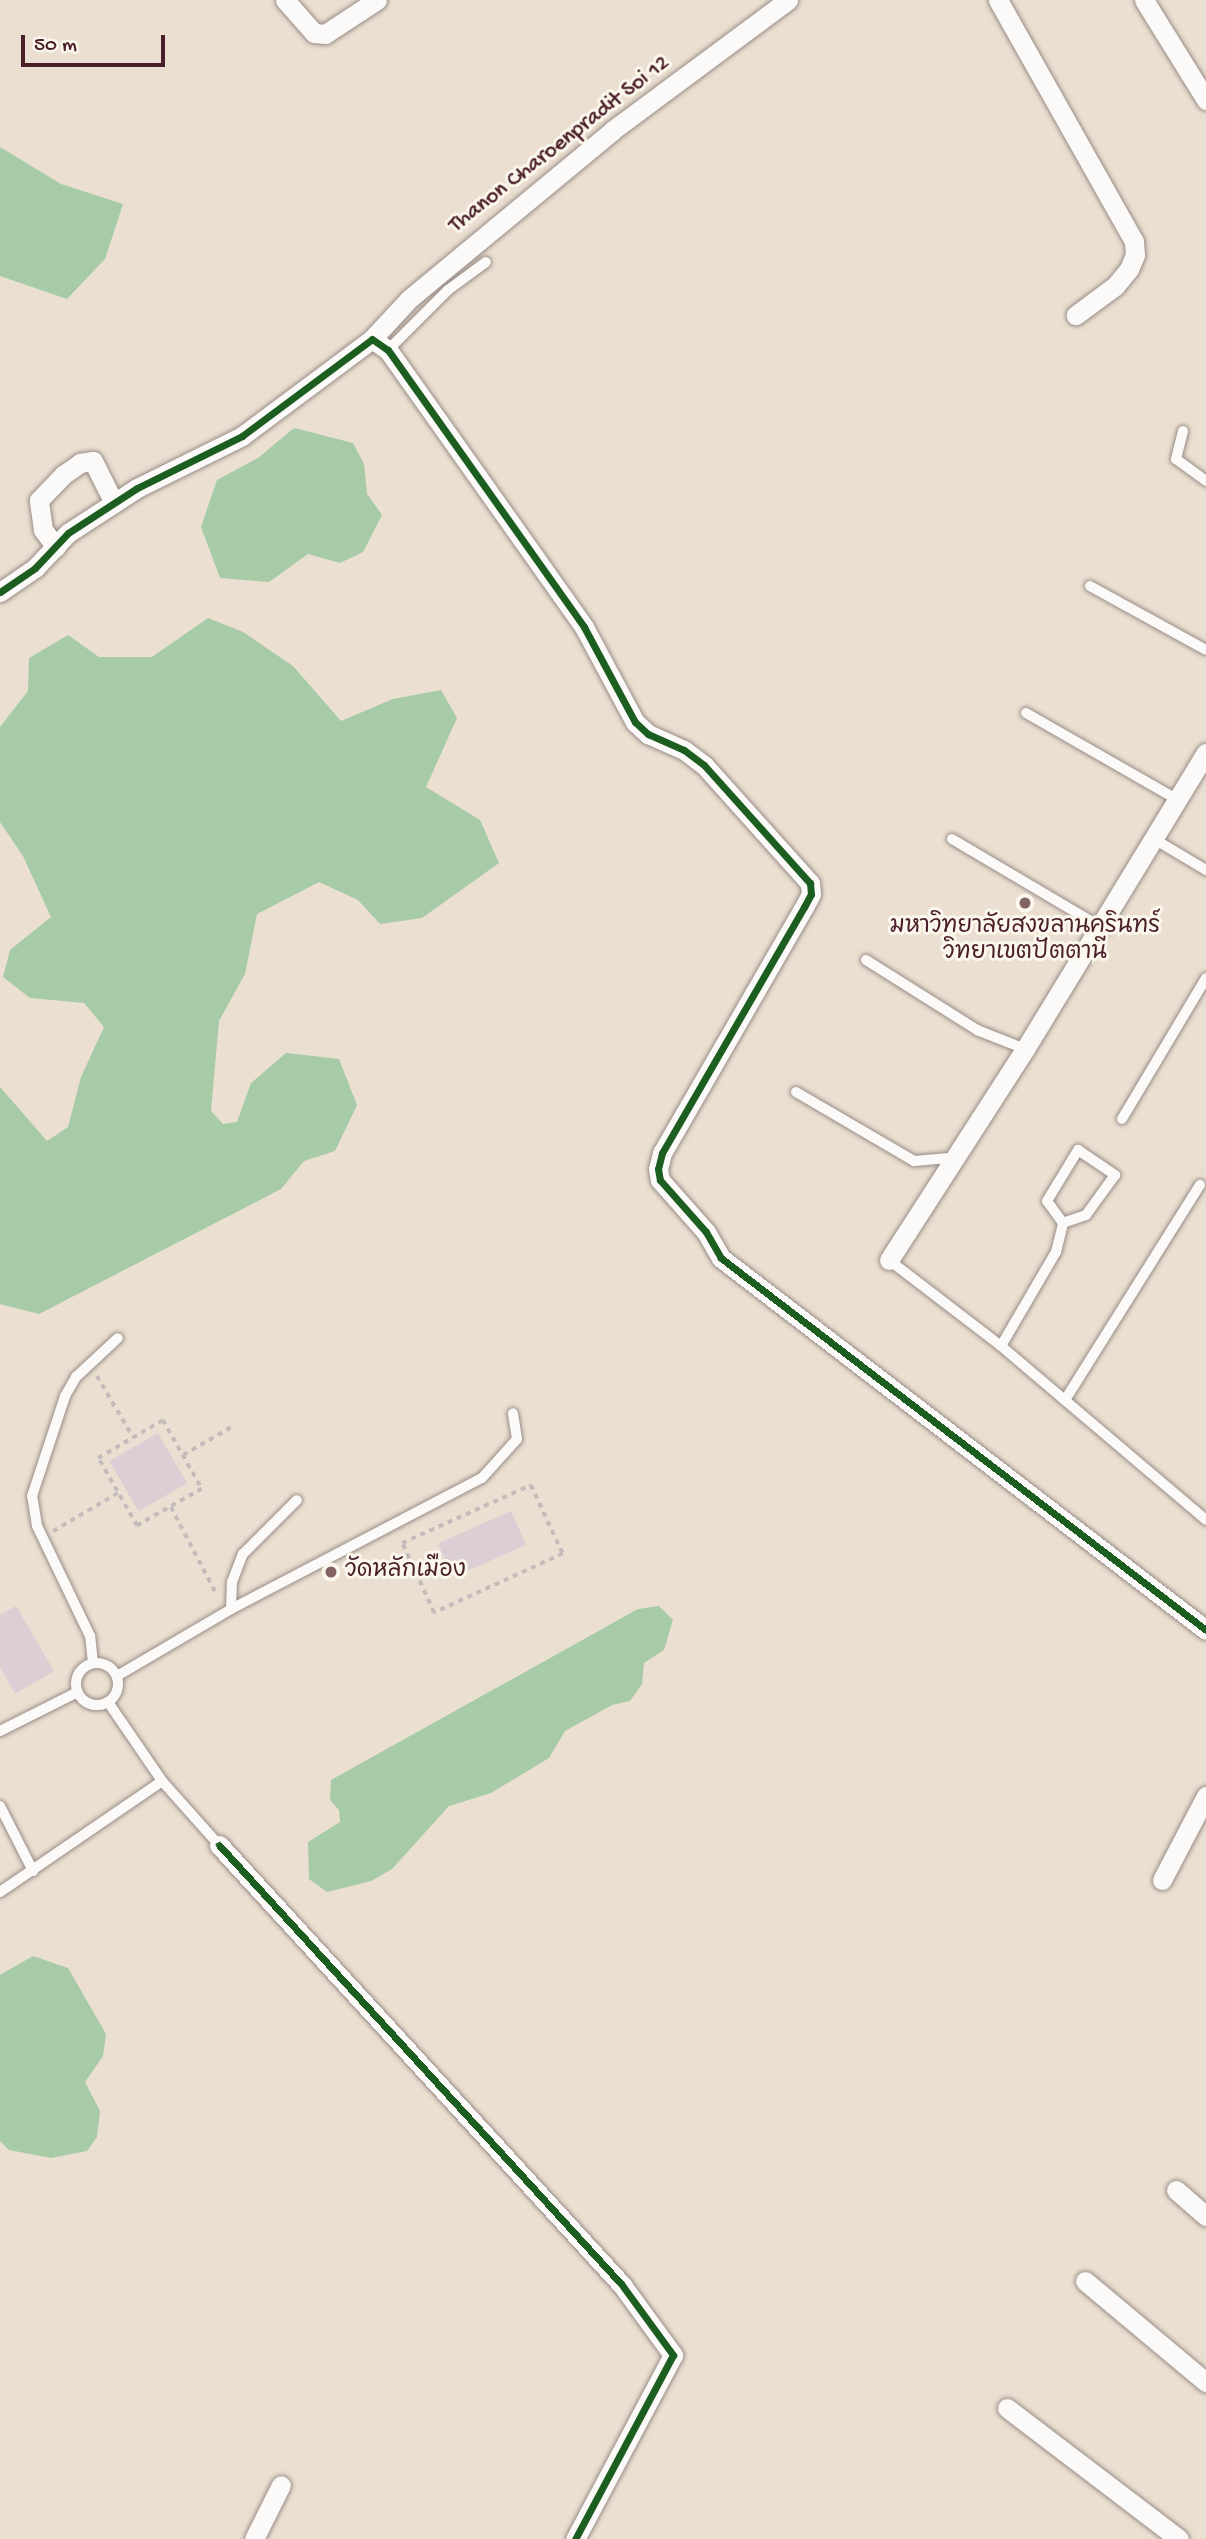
<!DOCTYPE html>
<html>
<head>
<meta charset="utf-8">
<style>
	body { margin:0 }
	#map { position:relative; width:1206px; height:2539px; overflow:hidden; background:#eadfd0; font-family:"Gochi Hand","Playpen Sans Thai",sans-serif }
	div>[style] { position:absolute }
	.forest>* { inset:0; background:#a6cba6 }
	.building>* { inset:0; background:#dbced4; transform-origin:0 0 }
	.path>* { height:3.5px; margin-top:-1.75px; transform-origin:0; background:repeating-linear-gradient(90deg,#c3bcbb 0 5px,transparent 0 10px) }
	.roads { filter:drop-shadow(0 0 2px #998c87) drop-shadow(0 0 2px #998c87) }
	.lane>* { height:10px; margin:-5px; padding:0 5px; transform-origin:5px; border-radius:5px; background:#fcfaf8 }
	.lane>.ring { margin:-5px; padding:0; box-sizing:content-box; background:none; border:10px solid #fcfaf8; border-radius:50% }
	.street>* { height:19px; margin:-9.5px; padding:0 9.5px; transform-origin:9.5px; border-radius:9.5px; background:#fcfaf8 }
	.cycleway>* { height:7px; margin:-3.5px; padding:0 3.5px; transform-origin:3.5px; border-radius:3.5px; background:#1b5e20 }
	.dots>* { width:19px; height:19px; translate:-50% -50%; box-sizing:border-box; border:4px solid #fbf7ec; border-radius:50% }
	span { translate:-50% -50%; white-space:nowrap; text-align:center; line-height:1.15; -webkit-text-stroke:6px #fbf7ec; paint-order:stroke }
	.street-label { font-size:23px; color:#4a1f2b }
	.poi-label { font-size:23px; color:#4a1f2b }
	.left { translate:0 -50%; text-align:left }
	.scale { position:absolute; left:21px; top:35px; width:144px; height:32px; box-sizing:border-box; border:4px solid #4a1f2b; border-top:0; padding-left:9px; font-size:21px; line-height:24px; white-space:nowrap; color:#4a1f2b; -webkit-text-stroke:5px #fbf7ec; paint-order:stroke }
</style>
</head>
<body>
<div id="map">
	<div class="forest">
		<div style="clip-path:polygon(0 147px,61px 184px,123px 204px,105px 259px,67px 299px,0 276px)"></div>
		<div style="clip-path:polygon(294px 428px,353px 443px,364px 464px,367px 494px,382px 515px,363px 552px,340px 563px,308px 554px,269px 582px,220px 578px,201px 527px,217px 480px,258px 458px)"></div>
		<div style="clip-path:polygon(208px 618px,243px 632px,293px 666px,341px 721px,393px 699px,441px 690px,457px 718px,426px 787px,480px 820px,499px 863px,422px 918px,380px 924px,358px 900px,319px 882px,257px 914px,245px 974px,219px 1021px,211px 1111px,223px 1124px,237px 1122px,251px 1083px,286px 1053px,339px 1059px,357px 1105px,335px 1151px,304px 1161px,281px 1189px,39px 1314px,0 1304px,0 1087px,47px 1141px,68px 1127px,81px 1077px,104px 1027px,84px 1003px,30px 998px,3px 977px,10px 950px,51px 917px,23px 856px,0 822px,0 727px,28px 691px,29px 658px,68px 635px,99px 657px,152px 657px)"></div>
		<div style="clip-path:polygon(659px 1606px,673px 1620px,664px 1650px,644px 1663px,642px 1684px,630px 1701px,612px 1705px,565px 1731px,549px 1758px,491px 1793px,449px 1806px,392px 1869px,371px 1881px,327px 1892px,309px 1879px,308px 1842px,340px 1822px,339px 1810px,330px 1800px,331px 1780px,638px 1609px)"></div>
		<div style="clip-path:polygon(33px 1956px,68px 1968px,106px 2034px,103px 2056px,85px 2082px,100px 2111px,97px 2137px,87px 2151px,51px 2158px,9px 2150px,0 2141px,0 1975px)"></div>
	</div>
	<div class="building">
		<div style="left:158px;top:1433px;width:58px;height:56px;rotate:60deg"></div>
		<div style="left:511px;top:1511px;width:37px;height:80px;rotate:66deg"></div>
		<div style="clip-path:polygon(16px 1606px,54px 1671px,15px 1694px,0 1667px,0 1615px)"></div>
	</div>
	<div class="path">
		<div style="left:97px;top:1376px;width:71px;rotate:59.5deg"></div>
		<div style="left:163px;top:1420px;width:79px;rotate:60.5deg"></div>
		<div style="left:202px;top:1489px;width:75px;rotate:150.4deg"></div>
		<div style="left:137px;top:1526px;width:78px;rotate:-119.8deg"></div>
		<div style="left:98px;top:1458px;width:75px;rotate:-30.3deg"></div>
		<div style="left:183px;top:1455px;width:60px;rotate:-30deg"></div>
		<div style="left:531px;top:1485px;width:76px;rotate:65.1deg"></div>
		<div style="left:563px;top:1554px;width:142px;rotate:155.4deg"></div>
		<div style="left:434px;top:1613px;width:77px;rotate:-114.6deg"></div>
		<div style="left:402px;top:1543px;width:141px;rotate:-24.2deg"></div>
		<div style="left:171px;top:1507px;width:99px;rotate:62.4deg"></div>
		<div style="left:53px;top:1531px;width:75px;rotate:-30.3deg"></div>
	</div>
	<div class="roads">
		<div class="lane">
			<div style="left:388px;top:350px;width:85px;rotate:-45deg"></div>
			<div style="left:448px;top:290px;width:47px;rotate:-36.4deg"></div>
			<div style="left:1183px;top:431px;width:29px;rotate:104deg"></div>
			<div style="left:1176px;top:459px;width:37px;rotate:36deg"></div>
			<div style="left:1090px;top:586px;width:132px;rotate:28.9deg"></div>
			<div style="left:1026px;top:713px;width:175px;rotate:29.8deg"></div>
			<div style="left:952px;top:839px;width:171px;rotate:30.6deg"></div>
			<div style="left:1154px;top:839px;width:61px;rotate:30.8deg"></div>
			<div style="left:866px;top:960px;width:131px;rotate:32.2deg"></div>
			<div style="left:977px;top:1030px;width:52px;rotate:21.6deg"></div>
			<div style="left:796px;top:1092px;width:137px;rotate:30.3deg"></div>
			<div style="left:914px;top:1161px;width:38px;rotate:-5deg"></div>
			<div style="left:1122px;top:1119px;width:164px;rotate:-59.2deg"></div>
			<div style="left:889px;top:1260px;width:141px;rotate:37.5deg"></div>
			<div style="left:1001px;top:1346px;width:269px;rotate:40.3deg"></div>
			<div style="left:1001px;top:1346px;width:109px;rotate:-59.7deg"></div>
			<div style="left:1056px;top:1252px;width:30px;rotate:-76deg"></div>
			<div style="left:1063px;top:1223px;width:27px;rotate:-126deg"></div>
			<div style="left:1047px;top:1201px;width:60px;rotate:-58.7deg"></div>
			<div style="left:1078px;top:1150px;width:45px;rotate:34deg"></div>
			<div style="left:1115px;top:1175px;width:49px;rotate:125.9deg"></div>
			<div style="left:1086px;top:1215px;width:24px;rotate:161deg"></div>
			<div style="left:1065px;top:1400px;width:254px;rotate:-57.9deg"></div>
			<div style="left:231px;top:1609px;width:27px;rotate:-88deg"></div>
			<div style="left:232px;top:1582px;width:30px;rotate:-69deg"></div>
			<div style="left:243px;top:1554px;width:76px;rotate:-45deg"></div>
			<div class="ring" style="left:76px;top:1663px;width:32px;height:32px"></div>
			<div style="left:93px;top:1663px;width:27px;rotate:-96deg"></div>
			<div style="left:90px;top:1636px;width:122px;rotate:-115.7deg"></div>
			<div style="left:37px;top:1526px;width:30px;rotate:-99deg"></div>
			<div style="left:32px;top:1496px;width:105px;rotate:-71.7deg"></div>
			<div style="left:65px;top:1396px;width:22px;rotate:-60deg"></div>
			<div style="left:76px;top:1377px;width:57px;rotate:-42.9deg"></div>
			<div style="left:117px;top:1676px;width:132px;rotate:-30.4deg"></div>
			<div style="left:231px;top:1609px;width:283px;rotate:-27.6deg"></div>
			<div style="left:482px;top:1478px;width:52px;rotate:-48.1deg"></div>
			<div style="left:517px;top:1439px;width:26px;rotate:-99deg"></div>
			<div style="left:108px;top:1702px;width:96px;rotate:55.6deg"></div>
			<div style="left:162px;top:1781px;width:86px;rotate:48.3deg"></div>
			<div style="left:0;top:1731px;width:87px;rotate:-26.6deg"></div>
			<div style="left:0;top:1806px;width:73px;rotate:63.1deg"></div>
			<div style="left:0;top:1892px;width:196px;rotate:-34.4deg"></div>
		</div>
		<div class="street">
			<div style="left:285px;top:0;width:44px;rotate:48.7deg"></div>
			<div style="left:314px;top:33px;width:11px;rotate:5deg"></div>
			<div style="left:325px;top:34px;width:62px;rotate:-33.2deg"></div>
			<div style="left:998px;top:0;width:277px;rotate:60.6deg"></div>
			<div style="left:1134px;top:241px;width:14px;rotate:86deg"></div>
			<div style="left:1135px;top:255px;width:15px;rotate:113deg"></div>
			<div style="left:1129px;top:269px;width:22px;rotate:129deg"></div>
			<div style="left:1115px;top:286px;width:49px;rotate:143.4deg"></div>
			<div style="left:1144px;top:0;width:118px;rotate:58.2deg"></div>
			<div style="left:372px;top:339px;width:54px;rotate:-47.2deg"></div>
			<div style="left:409px;top:299px;width:265px;rotate:-39.6deg"></div>
			<div style="left:613px;top:130px;width:218px;rotate:-36.6deg"></div>
			<div style="left:56px;top:547px;width:21px;rotate:-127deg"></div>
			<div style="left:43px;top:530px;width:30px;rotate:-98deg"></div>
			<div style="left:39px;top:500px;width:35px;rotate:-46deg"></div>
			<div style="left:63px;top:475px;width:21px;rotate:-35deg"></div>
			<div style="left:80px;top:463px;width:13px;rotate:-9deg"></div>
			<div style="left:93px;top:461px;width:47px;rotate:63.4deg"></div>
			<div style="left:0;top:592px;width:42px;rotate:-34.4deg"></div>
			<div style="left:35px;top:568px;width:48px;rotate:-46.7deg"></div>
			<div style="left:68px;top:533px;width:82px;rotate:-33.1deg"></div>
			<div style="left:137px;top:488px;width:117px;rotate:-26.3deg"></div>
			<div style="left:242px;top:436px;width:162px;rotate:-36.7deg"></div>
			<div style="left:372px;top:339px;width:19px;rotate:35deg"></div>
			<div style="left:388px;top:350px;width:339px;rotate:54.7deg"></div>
			<div style="left:584px;top:627px;width:108px;rotate:61.8deg"></div>
			<div style="left:635px;top:722px;width:18px;rotate:43deg"></div>
			<div style="left:648px;top:734px;width:39px;rotate:24deg"></div>
			<div style="left:684px;top:750px;width:25px;rotate:37deg"></div>
			<div style="left:704px;top:765px;width:159px;rotate:48.1deg"></div>
			<div style="left:810px;top:883px;width:11px;rotate:85deg"></div>
			<div style="left:811px;top:894px;width:15px;rotate:118deg"></div>
			<div style="left:804px;top:907px;width:284px;rotate:120deg"></div>
			<div style="left:662px;top:1153px;width:16px;rotate:104deg"></div>
			<div style="left:658px;top:1169px;width:11px;rotate:80deg"></div>
			<div style="left:660px;top:1180px;width:69px;rotate:48.5deg"></div>
			<div style="left:706px;top:1232px;width:30px;rotate:60deg"></div>
			<div style="left:721px;top:1258px;width:611px;rotate:37.49deg"></div>
			<div style="left:889px;top:1260px;width:251px;rotate:-57.2deg"></div>
			<div style="left:1025px;top:1049px;width:347px;rotate:-58.6deg"></div>
			<div style="left:219px;top:1845px;width:597px;rotate:47.51deg"></div>
			<div style="left:622px;top:2285px;width:87px;rotate:53.9deg"></div>
			<div style="left:673px;top:2355px;width:208px;rotate:118deg"></div>
			<div style="left:1162px;top:1880px;width:95px;rotate:-62.4deg"></div>
			<div style="left:1176px;top:2190px;width:40px;rotate:41deg"></div>
			<div style="left:1085px;top:2281px;width:158px;rotate:39.9deg"></div>
			<div style="left:1007px;top:2408px;width:216px;rotate:37.3deg"></div>
			<div style="left:254px;top:2539px;width:60px;rotate:-63.4deg"></div>
		</div>
	</div>
	<div class="cycleway">
		<div style="left:0;top:592px;width:42px;rotate:-34.4deg"></div>
		<div style="left:35px;top:568px;width:48px;rotate:-46.7deg"></div>
		<div style="left:68px;top:533px;width:82px;rotate:-33.1deg"></div>
		<div style="left:137px;top:488px;width:117px;rotate:-26.3deg"></div>
		<div style="left:242px;top:436px;width:162px;rotate:-36.7deg"></div>
		<div style="left:372px;top:339px;width:19px;rotate:35deg"></div>
		<div style="left:388px;top:350px;width:339px;rotate:54.7deg"></div>
		<div style="left:584px;top:627px;width:108px;rotate:61.8deg"></div>
		<div style="left:635px;top:722px;width:18px;rotate:43deg"></div>
		<div style="left:648px;top:734px;width:39px;rotate:24deg"></div>
		<div style="left:684px;top:750px;width:25px;rotate:37deg"></div>
		<div style="left:704px;top:765px;width:159px;rotate:48.1deg"></div>
		<div style="left:810px;top:883px;width:11px;rotate:85deg"></div>
		<div style="left:811px;top:894px;width:15px;rotate:118deg"></div>
		<div style="left:804px;top:907px;width:284px;rotate:120deg"></div>
		<div style="left:662px;top:1153px;width:16px;rotate:104deg"></div>
		<div style="left:658px;top:1169px;width:11px;rotate:80deg"></div>
		<div style="left:660px;top:1180px;width:69px;rotate:48.5deg"></div>
		<div style="left:706px;top:1232px;width:30px;rotate:60deg"></div>
		<div style="left:721px;top:1258px;width:611px;rotate:37.49deg"></div>
		<div style="left:219px;top:1845px;width:597px;rotate:47.51deg"></div>
		<div style="left:622px;top:2285px;width:87px;rotate:53.9deg"></div>
		<div style="left:673px;top:2355px;width:208px;rotate:118deg"></div>
	</div>
	<div class="dots">
		<div style="left:1025px;top:903px;background:#826265"></div>
		<div style="left:331px;top:1572px;background:#826265"></div>
	</div>
	<div class="street-label">
		<span style="left:560px;top:145px;rotate:-38deg">Thanon Charoenpradit Soi 12</span>
	</div>
	<div class="poi-label">
		<span style="left:1025px;top:941px">มหาวิทยาลัยสงขลานครินทร์<br>วิทยาเขตปัตตานี</span>
		<span class="left" style="left:345px;top:1572px">วัดหลักเมือง</span>
	</div>
	<div class="scale">50 m</div>
</div>
</body>
</html>
